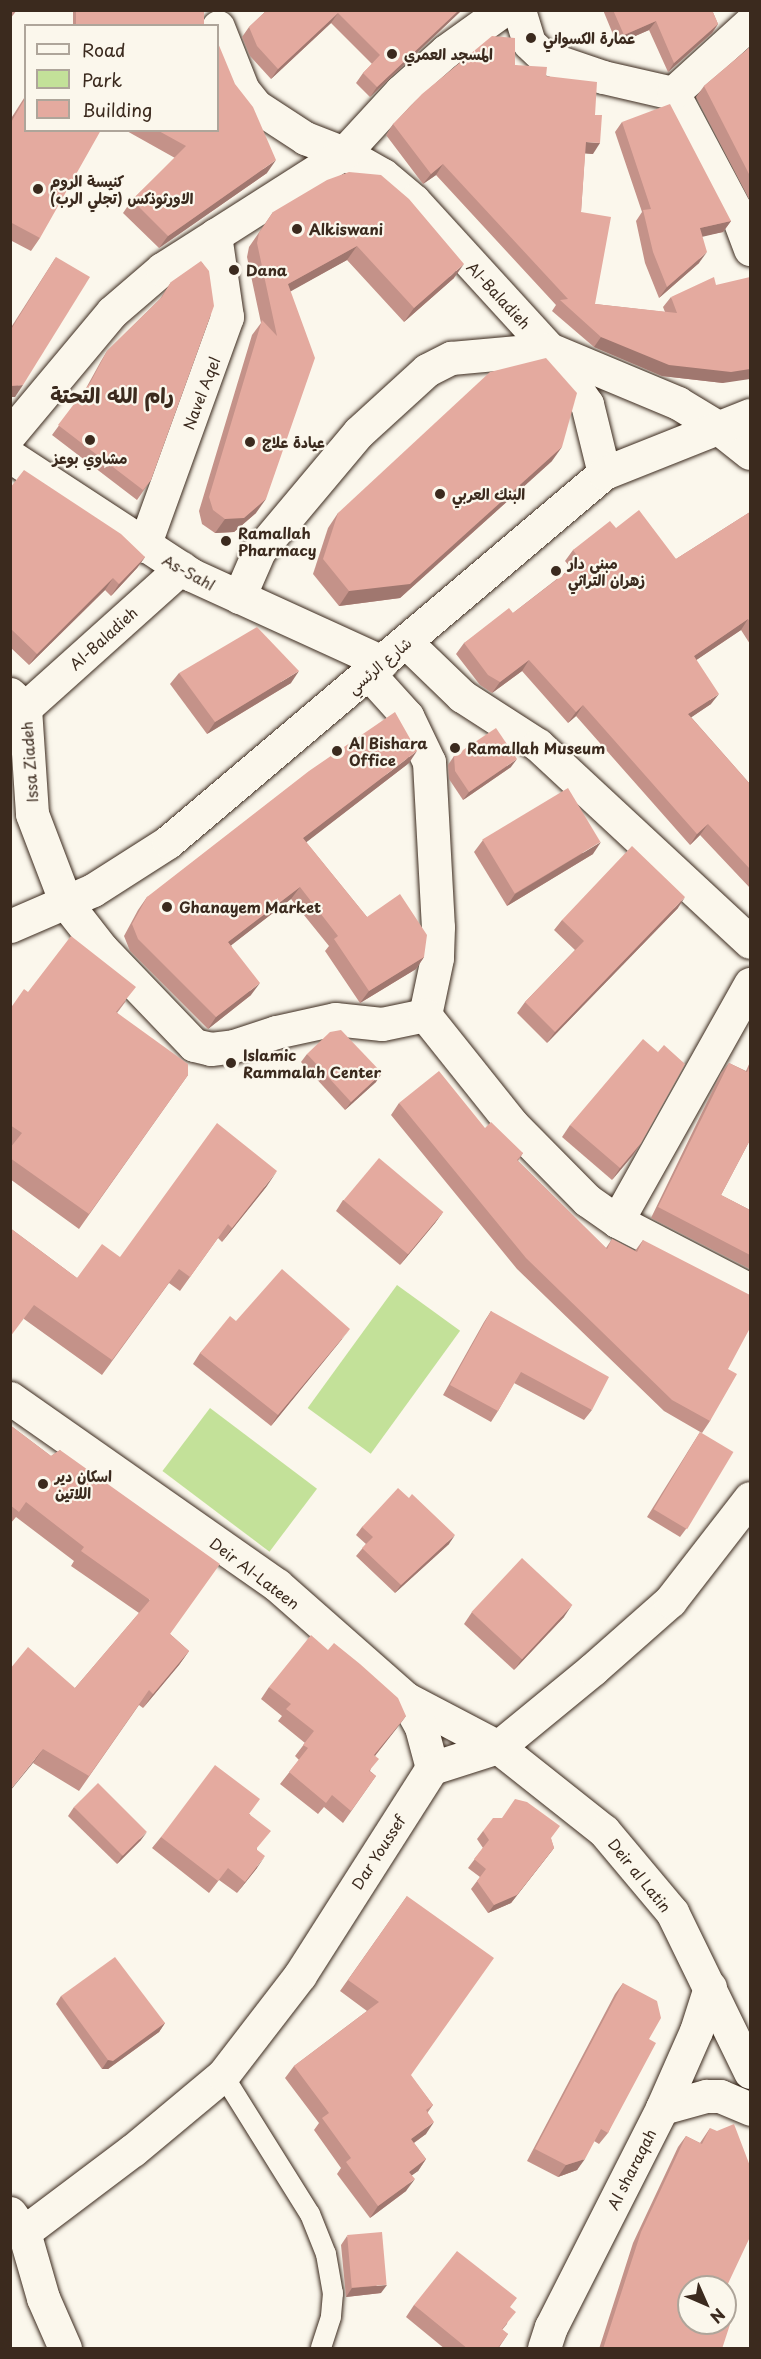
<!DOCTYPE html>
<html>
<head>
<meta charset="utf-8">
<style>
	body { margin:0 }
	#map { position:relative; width:761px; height:2359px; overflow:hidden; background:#fbf7ec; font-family:"Playpen Sans","Playpen Sans Arabic",sans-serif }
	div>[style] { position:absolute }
	.green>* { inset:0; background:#c3e199; transform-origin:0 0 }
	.roads { filter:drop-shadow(0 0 2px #3b2a1e) drop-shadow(0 0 2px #3b2a1e) }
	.lane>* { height:20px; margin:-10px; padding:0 10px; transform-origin:10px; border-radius:10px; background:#fbf7ec }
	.street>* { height:33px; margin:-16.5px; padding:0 16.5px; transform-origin:16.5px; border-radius:16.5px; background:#fbf7ec }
	.secondary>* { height:33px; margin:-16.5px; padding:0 16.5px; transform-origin:16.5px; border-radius:16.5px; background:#fbf7ec }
	.wall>* { inset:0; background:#c49289; transform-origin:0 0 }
	.shaded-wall>* { inset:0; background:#a0776f }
	.building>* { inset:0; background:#e4aa9f; transform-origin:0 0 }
	.dots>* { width:16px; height:16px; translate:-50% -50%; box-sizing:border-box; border:3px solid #fbf7ec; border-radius:50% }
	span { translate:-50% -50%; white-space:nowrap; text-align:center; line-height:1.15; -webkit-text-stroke:4.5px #fbf7ec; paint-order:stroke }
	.poi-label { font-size:15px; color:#3b2a1e; font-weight:700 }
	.left { translate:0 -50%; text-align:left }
	.street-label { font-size:15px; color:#3b2a1e }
	.district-label { font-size:21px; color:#3b2a1e; font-weight:700 }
	.frame { position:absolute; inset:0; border:12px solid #3b2a1e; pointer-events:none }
	.legend { position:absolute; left:24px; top:24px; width:195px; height:108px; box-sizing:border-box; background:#fbf7ec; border:2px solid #aea59a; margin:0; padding:8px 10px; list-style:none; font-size:18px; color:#3b2a1e }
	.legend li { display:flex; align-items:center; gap:12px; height:30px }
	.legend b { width:30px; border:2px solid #aea59a }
	.north { position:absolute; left:677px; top:2275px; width:60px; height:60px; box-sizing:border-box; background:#fbf7ec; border:2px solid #aea59a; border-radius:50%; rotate:135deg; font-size:16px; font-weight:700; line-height:24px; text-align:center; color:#3b2a1e }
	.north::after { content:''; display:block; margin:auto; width:21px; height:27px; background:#3b2a1e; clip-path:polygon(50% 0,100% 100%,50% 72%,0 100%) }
</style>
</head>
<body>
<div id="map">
	<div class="green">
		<div style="left:397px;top:1285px;width:78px;height:152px;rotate:36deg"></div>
		<div style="left:210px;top:1408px;width:134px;height:79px;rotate:37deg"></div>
	</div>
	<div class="roads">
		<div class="lane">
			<div style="left:223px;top:2075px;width:164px;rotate:58deg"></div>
			<div style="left:310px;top:2214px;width:43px;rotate:68.2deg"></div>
			<div style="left:326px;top:2254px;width:40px;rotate:80deg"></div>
			<div style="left:333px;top:2293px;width:24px;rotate:95deg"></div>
			<div style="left:331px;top:2317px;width:33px;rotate:108deg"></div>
		</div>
		<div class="street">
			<div style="left:519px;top:10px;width:34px;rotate:73deg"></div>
			<div style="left:529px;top:43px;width:21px;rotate:43deg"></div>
			<div style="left:544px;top:57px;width:62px;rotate:18.7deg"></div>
			<div style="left:603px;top:77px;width:72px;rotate:12.9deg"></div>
			<div style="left:673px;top:93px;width:132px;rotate:61.9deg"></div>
			<div style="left:735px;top:209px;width:43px;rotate:69.4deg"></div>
			<div style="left:218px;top:27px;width:68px;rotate:68.4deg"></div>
			<div style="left:243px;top:90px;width:21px;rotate:51deg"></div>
			<div style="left:256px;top:106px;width:59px;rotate:33.1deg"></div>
			<div style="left:305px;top:138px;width:42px;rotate:21deg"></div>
			<div style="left:344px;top:153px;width:45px;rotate:29.4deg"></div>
			<div style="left:383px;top:175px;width:40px;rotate:40deg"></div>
			<div style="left:414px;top:201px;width:200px;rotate:47.6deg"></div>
			<div style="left:549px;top:349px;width:67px;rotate:55.4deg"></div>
			<div style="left:587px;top:404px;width:71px;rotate:76.2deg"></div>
			<div style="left:673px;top:93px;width:104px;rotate:-42.3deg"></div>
			<div style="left:10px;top:434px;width:159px;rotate:-50.1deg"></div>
			<div style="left:112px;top:312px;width:66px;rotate:-40.7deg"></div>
			<div style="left:162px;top:269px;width:216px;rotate:-32.5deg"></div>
			<div style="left:344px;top:153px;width:84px;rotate:-47.4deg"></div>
			<div style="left:401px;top:91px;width:60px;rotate:-41.6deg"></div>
			<div style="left:446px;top:51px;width:70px;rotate:-35.7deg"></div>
			<div style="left:10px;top:456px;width:217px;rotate:33.2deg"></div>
			<div style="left:192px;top:575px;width:209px;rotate:24.6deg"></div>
			<div style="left:144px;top:546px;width:244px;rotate:-70.1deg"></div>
			<div style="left:227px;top:317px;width:83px;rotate:-98.3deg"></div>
			<div style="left:239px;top:597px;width:50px;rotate:-66.5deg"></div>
			<div style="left:259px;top:551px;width:155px;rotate:-50deg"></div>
			<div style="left:359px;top:432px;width:92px;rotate:-42.4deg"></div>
			<div style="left:427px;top:370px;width:27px;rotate:-27deg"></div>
			<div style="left:451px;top:358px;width:98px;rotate:-5.2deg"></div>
			<div style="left:549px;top:349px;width:140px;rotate:22.7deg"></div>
			<div style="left:678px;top:403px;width:44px;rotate:31.2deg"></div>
			<div style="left:406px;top:642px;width:78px;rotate:44deg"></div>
			<div style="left:462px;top:696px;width:90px;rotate:32.8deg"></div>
			<div style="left:538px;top:745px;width:289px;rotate:42.9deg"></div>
			<div style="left:369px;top:674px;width:57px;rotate:47.9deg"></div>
			<div style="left:407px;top:716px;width:51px;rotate:64.4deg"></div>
			<div style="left:429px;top:762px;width:165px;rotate:86.9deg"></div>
			<div style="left:438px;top:927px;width:31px;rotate:92deg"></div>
			<div style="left:437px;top:958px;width:58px;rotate:101.9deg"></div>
			<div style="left:10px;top:694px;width:21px;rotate:43deg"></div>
			<div style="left:25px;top:708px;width:106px;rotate:86.2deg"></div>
			<div style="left:32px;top:814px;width:95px;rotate:69.1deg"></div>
			<div style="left:66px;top:903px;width:58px;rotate:52deg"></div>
			<div style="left:102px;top:949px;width:133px;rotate:46.2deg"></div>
			<div style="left:194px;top:1045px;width:17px;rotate:13deg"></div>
			<div style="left:211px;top:1049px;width:23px;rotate:-7deg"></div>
			<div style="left:234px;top:1046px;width:44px;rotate:-18.4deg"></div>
			<div style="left:276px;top:1032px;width:60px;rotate:-12.4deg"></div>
			<div style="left:335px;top:1019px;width:47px;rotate:6.1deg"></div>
			<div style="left:382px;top:1024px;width:44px;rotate:-11.8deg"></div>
			<div style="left:425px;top:1015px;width:139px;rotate:51.4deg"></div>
			<div style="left:512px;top:1124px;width:107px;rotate:45.4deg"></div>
			<div style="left:587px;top:1200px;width:37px;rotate:35deg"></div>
			<div style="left:617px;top:1221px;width:150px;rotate:27.4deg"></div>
			<div style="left:25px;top:708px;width:210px;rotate:-41.9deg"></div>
			<div style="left:617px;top:1221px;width:272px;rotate:-60.7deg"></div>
			<div style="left:10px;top:1398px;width:326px;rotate:35deg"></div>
			<div style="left:277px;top:1585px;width:171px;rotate:41.4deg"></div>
			<div style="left:405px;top:1698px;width:105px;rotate:27.8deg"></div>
			<div style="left:498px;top:1747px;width:135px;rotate:38.4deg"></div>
			<div style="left:604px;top:1831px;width:106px;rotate:50deg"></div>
			<div style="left:672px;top:1912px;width:178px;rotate:64deg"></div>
			<div style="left:405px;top:1698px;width:33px;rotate:61deg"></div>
			<div style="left:421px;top:1727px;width:42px;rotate:75deg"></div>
			<div style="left:662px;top:2108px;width:46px;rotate:-15.3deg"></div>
			<div style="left:706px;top:2096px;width:14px"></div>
			<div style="left:720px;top:2096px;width:33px;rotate:23deg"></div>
			<div style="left:10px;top:2213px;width:24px;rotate:54deg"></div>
			<div style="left:24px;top:2232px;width:69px;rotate:73.9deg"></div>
			<div style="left:43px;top:2298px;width:55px;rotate:66.3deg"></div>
			<div style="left:24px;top:2232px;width:136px;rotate:-37deg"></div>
			<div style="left:133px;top:2150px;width:117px;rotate:-39.8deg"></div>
			<div style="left:223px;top:2075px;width:126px;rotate:-52.4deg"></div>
			<div style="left:300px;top:1975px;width:246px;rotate:-57.5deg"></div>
			<div style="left:432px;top:1768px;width:69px;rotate:-17.7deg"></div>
			<div style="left:498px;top:1747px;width:123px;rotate:-39.4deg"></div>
			<div style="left:593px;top:1669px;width:103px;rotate:-41.4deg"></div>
			<div style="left:670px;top:1601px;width:130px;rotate:-52.2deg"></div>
			<div style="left:544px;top:2348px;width:22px;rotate:-72deg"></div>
			<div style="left:551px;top:2327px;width:246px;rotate:-63.1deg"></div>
			<div style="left:662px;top:2108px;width:84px;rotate:-66.2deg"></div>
			<div style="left:696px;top:2031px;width:46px;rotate:-72.3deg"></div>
		</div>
		<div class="secondary">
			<div style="left:716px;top:426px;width:43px;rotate:38.5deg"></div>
			<div style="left:10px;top:926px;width:90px;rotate:-23.4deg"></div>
			<div style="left:93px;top:890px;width:89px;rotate:-32.6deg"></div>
			<div style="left:168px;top:842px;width:571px;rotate:-40.24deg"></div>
			<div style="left:604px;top:473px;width:157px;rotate:-21.7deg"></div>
		</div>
	</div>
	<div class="wall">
		<div style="clip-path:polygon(10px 10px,17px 10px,10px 19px)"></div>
		<div style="left:73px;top:10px;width:131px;height:18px"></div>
		<div style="clip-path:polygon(267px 10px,462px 10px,370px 97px,356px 83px,363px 73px,372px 64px,331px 23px,271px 79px,250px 56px,242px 37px,249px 27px)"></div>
		<div style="clip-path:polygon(603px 10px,712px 10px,718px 24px,712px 33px,668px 72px,649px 30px,617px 44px)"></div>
		<div style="clip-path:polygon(750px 47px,750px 201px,696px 97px,704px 86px)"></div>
		<div style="clip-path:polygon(515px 65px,546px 76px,593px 154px,585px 153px,581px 212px,595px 304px,665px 312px,663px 307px,671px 297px,723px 383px,662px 376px,594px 347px,552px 311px,556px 305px,436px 175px,423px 184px,386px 135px,393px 124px)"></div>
		<div style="clip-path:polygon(26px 95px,26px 130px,40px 238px,31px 251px,10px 240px,10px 120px)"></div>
		<div style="clip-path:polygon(622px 122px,731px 221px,723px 232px,702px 236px,699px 263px,659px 298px,645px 263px,636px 221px,642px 212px,615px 132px)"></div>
		<div style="clip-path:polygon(125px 130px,218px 130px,267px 173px,159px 248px,123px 213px,132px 200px,175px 158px)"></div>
		<div style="clip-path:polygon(273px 212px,454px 278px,404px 322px,347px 260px,290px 291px,256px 513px,234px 532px,215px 533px,202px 524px,199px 511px,252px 335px,261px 323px,247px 257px,249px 247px)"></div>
		<div style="clip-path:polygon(56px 257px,15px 397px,10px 397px,10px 329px)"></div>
		<div style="clip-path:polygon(171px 282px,151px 480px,137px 500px,52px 435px,85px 390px,101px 361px,107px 351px,160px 299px)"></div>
		<div style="clip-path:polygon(552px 461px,400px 598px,339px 606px,313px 574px,328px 528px,338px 513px)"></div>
		<div style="clip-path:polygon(10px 488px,145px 557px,137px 568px,111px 596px,105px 590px,29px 665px,10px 647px)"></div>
		<div style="clip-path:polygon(750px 512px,750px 644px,741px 630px,696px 660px,711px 704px,691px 717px,750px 784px,750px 888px,700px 835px,690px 845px,576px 716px,568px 723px,522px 671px,492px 693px,480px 685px,456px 654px,464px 643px,513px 613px,571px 568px,565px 561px,573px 550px,616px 528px,676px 559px)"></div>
		<div style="clip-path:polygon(179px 673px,291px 683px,207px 734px,170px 684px)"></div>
		<div style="clip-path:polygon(454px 756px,511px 767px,463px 800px,449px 779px,448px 765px)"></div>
		<div style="clip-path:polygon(409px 763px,306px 842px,367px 917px,424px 957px,416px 969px,360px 1003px,325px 951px,329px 946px,291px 899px,231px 945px,251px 995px,208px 1029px,130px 951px,124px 936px,138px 910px,147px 897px)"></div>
		<div style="clip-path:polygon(483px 840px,593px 854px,507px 906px,474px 852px)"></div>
		<div style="clip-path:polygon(678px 908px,547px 1043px,517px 1013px,525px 1002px,575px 950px,554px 930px,562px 920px)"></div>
		<div style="clip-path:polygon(28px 992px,126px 1001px,117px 1013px,188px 1075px,79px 1229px,10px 1179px,10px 1148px,12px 1147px,10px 1146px,10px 1009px)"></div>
		<div style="clip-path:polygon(307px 1054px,376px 1082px,345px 1110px,301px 1062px)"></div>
		<div style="clip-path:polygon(750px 1062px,750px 1140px,721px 1195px,750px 1210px,750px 1269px,651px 1218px,721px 1073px,729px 1063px,746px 1071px)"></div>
		<div style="clip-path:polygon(399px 1103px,523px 1153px,518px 1161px,606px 1248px,612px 1239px,635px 1251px,643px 1240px,728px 1369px,710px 1421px,702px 1433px,664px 1411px,517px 1269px,391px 1115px)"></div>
		<div style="clip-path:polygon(570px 1125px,641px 1143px,633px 1155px,612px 1180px,562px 1137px)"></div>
		<div style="clip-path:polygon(267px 1186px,222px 1242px,218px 1238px,180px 1291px,169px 1283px,102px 1375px,24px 1319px,10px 1228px,77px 1278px)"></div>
		<div style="clip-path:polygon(343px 1200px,443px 1212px,435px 1223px,400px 1265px,336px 1211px)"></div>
		<div style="clip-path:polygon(491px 1311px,592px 1410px,584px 1420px,514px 1383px,498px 1411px,491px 1422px,443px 1395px,484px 1322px)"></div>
		<div style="clip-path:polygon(236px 1321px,342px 1339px,271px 1426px,193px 1364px,200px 1353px)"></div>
		<div style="clip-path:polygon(10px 1425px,51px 1456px,60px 1450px,170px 1634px,189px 1651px,179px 1665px,143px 1708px,139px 1705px,79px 1791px,33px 1763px,75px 1688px,139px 1613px,71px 1566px,74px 1561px,16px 1517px,10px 1524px)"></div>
		<div style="clip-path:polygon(700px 1432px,686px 1529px,680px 1537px,647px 1517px)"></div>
		<div style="clip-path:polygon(409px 1498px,449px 1544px,395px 1593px,356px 1556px,366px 1544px,356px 1535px,362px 1527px)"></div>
		<div style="clip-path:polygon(472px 1612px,564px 1617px,514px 1670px,464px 1624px)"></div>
		<div style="clip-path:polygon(269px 1687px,406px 1716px,375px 1756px,370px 1771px,376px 1776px,343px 1823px,324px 1807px,318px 1814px,280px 1784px,299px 1760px,295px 1756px,305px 1743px,278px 1721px,282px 1716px,261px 1699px)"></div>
		<div style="clip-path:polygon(74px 1807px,141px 1840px,117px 1864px,68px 1816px)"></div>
		<div style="clip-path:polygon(250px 1814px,257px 1850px,257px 1868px,237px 1893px,219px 1880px,209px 1893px,152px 1848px,161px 1837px)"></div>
		<div style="clip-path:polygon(483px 1831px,551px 1839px,554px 1848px,511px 1903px,488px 1913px,471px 1889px,480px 1877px,468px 1868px,483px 1848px,477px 1839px)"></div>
		<div style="clip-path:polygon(407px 1896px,411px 2076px,433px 2105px,428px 2112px,426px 2134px,414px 2143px,426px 2159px,418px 2171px,412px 2175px,406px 2191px,370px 2218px,337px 2174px,341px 2168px,314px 2130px,319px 2123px,285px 2078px,294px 2066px,367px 2011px,340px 1991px)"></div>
		<div style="clip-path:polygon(623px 1983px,649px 2039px,608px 2133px,599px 2144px,594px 2141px,577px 2170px,558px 2177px,527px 2161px,615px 1994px)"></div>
		<div style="clip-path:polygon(61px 1996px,165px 2023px,159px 2032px,108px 2069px,102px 2069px,56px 2004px)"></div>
		<div style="clip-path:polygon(710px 2128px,689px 2287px,722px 2349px,599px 2349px,633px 2243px,678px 2147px,686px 2136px,700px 2143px)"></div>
		<div style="clip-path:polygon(347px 2236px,381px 2293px,346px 2297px,341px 2245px)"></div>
		<div style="clip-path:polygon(414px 2305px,510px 2308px,507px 2324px,502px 2330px,508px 2334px,498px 2349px,445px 2349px,406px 2317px)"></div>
	</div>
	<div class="shaded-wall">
		<div style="clip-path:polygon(459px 10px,462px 10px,370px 97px,377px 87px)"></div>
		<div style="clip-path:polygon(338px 13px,331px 23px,271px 79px,278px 69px)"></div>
		<div style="clip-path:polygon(656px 21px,649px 30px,617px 44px,624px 35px)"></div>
		<div style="clip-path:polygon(718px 24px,712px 33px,668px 72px,674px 63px)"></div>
		<div style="clip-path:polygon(586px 142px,600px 143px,593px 154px,578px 153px)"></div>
		<div style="clip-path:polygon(276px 160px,267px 173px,159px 248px,168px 236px)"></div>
		<div style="clip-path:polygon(443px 164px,436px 175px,423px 184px,431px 174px)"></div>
		<div style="clip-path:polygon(731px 221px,723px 232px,693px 239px,700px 228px)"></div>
		<div style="clip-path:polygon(357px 246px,347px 260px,277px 299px,288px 284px)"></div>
		<div style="clip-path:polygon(707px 252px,699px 263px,659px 298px,667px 287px)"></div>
		<div style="clip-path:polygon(464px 264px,454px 278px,404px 322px,414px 308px)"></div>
		<div style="clip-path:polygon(601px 337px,750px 369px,750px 379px,723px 383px,662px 376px,594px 347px)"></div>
		<div style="clip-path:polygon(23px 385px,15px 397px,10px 397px,10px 386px)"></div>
		<div style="clip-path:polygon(562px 447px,552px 461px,400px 598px,339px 606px,349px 591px)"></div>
		<div style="clip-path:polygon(266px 499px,256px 513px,234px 532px,215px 533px,225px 519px)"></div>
		<div style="clip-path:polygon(145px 557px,137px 568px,111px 596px,119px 584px)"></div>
		<div style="clip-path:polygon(113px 578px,105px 590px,29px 665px,37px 654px)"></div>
		<div style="clip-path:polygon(748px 619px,741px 630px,686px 667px,694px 656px)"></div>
		<div style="clip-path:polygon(529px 660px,522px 671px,492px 693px,500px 682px)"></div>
		<div style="clip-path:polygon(299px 671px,291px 683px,207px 734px,215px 722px)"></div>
		<div style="clip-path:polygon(719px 694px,711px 704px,680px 725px,688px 714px)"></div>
		<div style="clip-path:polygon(583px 705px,576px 716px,568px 723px,576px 712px)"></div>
		<div style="clip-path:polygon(417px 751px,409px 763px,295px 851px,303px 838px)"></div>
		<div style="clip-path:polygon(517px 759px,511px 767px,463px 800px,469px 792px)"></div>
		<div style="clip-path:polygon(708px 824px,700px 835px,690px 845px,697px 834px)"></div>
		<div style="clip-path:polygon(601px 842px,593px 854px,507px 906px,515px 894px)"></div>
		<div style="clip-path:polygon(300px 887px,291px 899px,220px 954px,228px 942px)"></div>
		<div style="clip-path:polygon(685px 897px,678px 908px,547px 1043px,555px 1032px)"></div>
		<div style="clip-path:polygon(424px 957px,416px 969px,360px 1003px,369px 991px)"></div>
		<div style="clip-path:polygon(260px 983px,251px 995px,208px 1029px,216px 1017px)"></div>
		<div style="clip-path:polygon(382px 1073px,376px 1082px,345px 1110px,351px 1102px)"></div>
		<div style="clip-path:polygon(641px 1143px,633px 1155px,612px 1180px,620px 1168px)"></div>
		<div style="clip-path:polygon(277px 1171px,267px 1186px,222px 1242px,232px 1228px)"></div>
		<div style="clip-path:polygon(443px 1212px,435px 1223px,400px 1265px,408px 1254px)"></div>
		<div style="clip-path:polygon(350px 1329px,342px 1339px,271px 1426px,278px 1415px)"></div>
		<div style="clip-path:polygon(455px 1535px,449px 1544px,395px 1593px,401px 1585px)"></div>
		<div style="clip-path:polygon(572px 1605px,564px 1617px,514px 1670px,522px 1659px)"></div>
		<div style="clip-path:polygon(189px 1651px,179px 1665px,143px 1708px,153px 1694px)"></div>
		<div style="clip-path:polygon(406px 1716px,397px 1728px,366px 1767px,374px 1755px)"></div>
		<div style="clip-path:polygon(43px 1749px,33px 1763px,10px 1791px,10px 1790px)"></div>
		<div style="clip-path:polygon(147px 1832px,141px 1840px,117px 1864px,122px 1856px)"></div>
		<div style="clip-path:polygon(554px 1848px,511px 1903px,488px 1913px,494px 1905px)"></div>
		<div style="clip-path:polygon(265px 1856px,257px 1868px,237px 1893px,245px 1882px)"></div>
		<div style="clip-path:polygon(165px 2023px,159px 2032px,108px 2069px,102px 2069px,108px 2060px)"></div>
		<div style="clip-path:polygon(434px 2122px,426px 2134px,402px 2151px,411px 2139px)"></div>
		<div style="clip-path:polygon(426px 2159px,418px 2171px,401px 2183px,409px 2172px)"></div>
		<div style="clip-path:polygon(585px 2159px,577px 2170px,558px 2177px,566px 2165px)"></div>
		<div style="clip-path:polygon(415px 2179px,406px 2191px,370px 2218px,378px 2206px)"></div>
		<div style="clip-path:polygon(387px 2285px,381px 2293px,346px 2297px,352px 2288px)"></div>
	</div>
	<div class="building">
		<div style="left:76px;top:10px;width:128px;height:18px"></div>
		<div style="clip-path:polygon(267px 10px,459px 10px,377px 87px,363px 73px,380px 55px,338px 13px,278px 69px,257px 46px,249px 27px)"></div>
		<div style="clip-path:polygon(613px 10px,712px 10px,718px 24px,674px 63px,656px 21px,624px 35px)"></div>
		<div style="clip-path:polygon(492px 36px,515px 38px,515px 65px,547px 67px,546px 76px,597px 82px,595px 115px,602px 115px,600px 143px,586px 142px,581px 212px,611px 217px,595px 304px,677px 313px,671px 297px,714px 277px,716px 285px,750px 277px,750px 369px,731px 372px,669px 365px,601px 337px,560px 300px,568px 299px,443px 164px,431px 174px,393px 124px,422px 94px)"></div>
		<div style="clip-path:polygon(218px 43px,235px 84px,253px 107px,276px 160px,168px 236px,132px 200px,186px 146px,157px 130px,218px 130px)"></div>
		<div style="clip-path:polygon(750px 47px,750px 176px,704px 86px)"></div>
		<div style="clip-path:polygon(26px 97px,26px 130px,101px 130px,40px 238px,10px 222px,10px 124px)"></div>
		<div style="clip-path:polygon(670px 104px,731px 221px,700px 228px,707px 252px,667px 287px,653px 252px,643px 210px,651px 209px,622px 122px)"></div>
		<div style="clip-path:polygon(349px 172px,381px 175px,409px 199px,464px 264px,414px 308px,357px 246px,288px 284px,315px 358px,266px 499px,244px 518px,225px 519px,213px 510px,209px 497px,262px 320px,277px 336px,257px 243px,259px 233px,273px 212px,327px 180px)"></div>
		<div style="clip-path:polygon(56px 257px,90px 277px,23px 385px,10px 386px,10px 331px)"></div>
		<div style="clip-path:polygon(201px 261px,209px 271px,214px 306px,151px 480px,143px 490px,58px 425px,90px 383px,107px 351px,162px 297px,171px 282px)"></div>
		<div style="clip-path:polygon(546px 358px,577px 393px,562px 447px,410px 584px,349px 591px,323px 559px,338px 513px,490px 372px)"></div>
		<div style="clip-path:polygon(24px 470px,121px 534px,145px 557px,119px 584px,113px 578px,37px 654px,10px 628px,10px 488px)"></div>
		<div style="clip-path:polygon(639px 510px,676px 559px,750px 512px,750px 622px,748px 619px,694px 656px,719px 694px,688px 714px,750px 784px,750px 869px,708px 824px,697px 834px,583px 705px,576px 712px,529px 660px,500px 682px,488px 675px,464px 643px,509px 608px,513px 613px,581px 561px,573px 550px,610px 521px,616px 528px)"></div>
		<div style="clip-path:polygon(257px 627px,299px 671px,215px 722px,179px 673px)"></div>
		<div style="clip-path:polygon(395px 712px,417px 751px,303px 838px,367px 917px,400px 894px,427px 935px,424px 957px,369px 991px,334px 939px,338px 936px,300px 887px,228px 942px,260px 983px,216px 1017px,138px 939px,132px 924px,147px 897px,309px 771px)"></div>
		<div style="clip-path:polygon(496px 728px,517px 759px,469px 792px,455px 771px,454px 756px)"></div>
		<div style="left:568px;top:788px;width:63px;height:100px;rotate:59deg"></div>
		<div style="clip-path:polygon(632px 846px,685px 897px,555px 1032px,525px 1002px,584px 941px,562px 920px)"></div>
		<div style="clip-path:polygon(71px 936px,136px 987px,116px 1012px,188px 1064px,188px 1075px,89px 1214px,10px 1158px,10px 1148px,22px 1133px,10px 1125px,10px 1009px,24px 989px,28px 992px)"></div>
		<div style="clip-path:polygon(341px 1030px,382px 1073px,351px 1102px,307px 1054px,330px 1032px)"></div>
		<div style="clip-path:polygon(643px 1039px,658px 1052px,664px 1045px,685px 1064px,641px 1143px,620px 1168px,570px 1125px)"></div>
		<div style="clip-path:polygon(729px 1063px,747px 1072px,750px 1066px,750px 1140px,721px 1195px,750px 1210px,750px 1255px,658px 1207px)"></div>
		<div style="clip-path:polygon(439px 1071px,485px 1128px,491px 1122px,523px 1153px,517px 1160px,607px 1249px,612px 1239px,637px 1252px,643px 1240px,750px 1295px,750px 1328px,728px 1369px,737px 1374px,710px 1421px,672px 1400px,526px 1258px,399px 1103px)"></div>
		<div style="clip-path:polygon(217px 1123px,277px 1171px,232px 1228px,228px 1224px,190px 1277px,179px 1269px,112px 1360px,34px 1305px,10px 1337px,10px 1228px,77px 1278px,102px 1244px,120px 1257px)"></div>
		<div style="left:379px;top:1158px;width:84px;height:55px;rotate:40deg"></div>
		<div style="clip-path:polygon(282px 1269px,350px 1329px,278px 1415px,200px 1353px,230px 1316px,236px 1321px)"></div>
		<div style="clip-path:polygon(491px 1311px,609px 1377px,592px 1410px,521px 1372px,498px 1411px,450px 1385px)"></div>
		<div style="clip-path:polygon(10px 1425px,51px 1456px,60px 1450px,220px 1564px,170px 1634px,189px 1651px,153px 1694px,149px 1690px,89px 1776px,43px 1749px,10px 1790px,10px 1669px,28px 1647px,75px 1688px,150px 1600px,81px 1551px,84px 1547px,26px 1502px,19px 1512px,10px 1505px)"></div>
		<div style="left:700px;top:1432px;width:39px;height:90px;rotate:31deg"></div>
		<div style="clip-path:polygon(398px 1488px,409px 1498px,412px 1494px,455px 1535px,401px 1585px,362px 1548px,373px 1537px,362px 1527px)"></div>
		<div style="left:522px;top:1558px;width:69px;height:74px;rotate:43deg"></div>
		<div style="clip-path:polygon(311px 1635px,328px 1650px,334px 1643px,360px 1664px,398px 1698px,406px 1716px,374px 1755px,379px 1759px,369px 1771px,376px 1776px,351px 1811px,332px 1795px,326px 1803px,289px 1772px,308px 1748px,303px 1745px,314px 1731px,286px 1709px,291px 1704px,269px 1687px)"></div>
		<div style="clip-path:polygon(215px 1765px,260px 1799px,249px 1814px,271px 1831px,256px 1849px,265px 1856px,245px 1882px,228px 1868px,218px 1881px,161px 1837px)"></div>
		<div style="left:98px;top:1783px;width:69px;height:34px;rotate:45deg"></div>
		<div style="clip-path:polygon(515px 1799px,527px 1802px,560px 1826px,551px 1838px,554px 1848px,517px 1895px,494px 1905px,477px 1881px,486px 1869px,474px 1859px,489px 1840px,483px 1831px,493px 1818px,502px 1818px)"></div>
		<div style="clip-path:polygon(407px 1896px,494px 1958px,411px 2075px,433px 2105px,426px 2110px,434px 2122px,411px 2139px,426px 2159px,409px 2172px,415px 2179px,378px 2206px,346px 2162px,351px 2158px,322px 2118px,329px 2113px,294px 2066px,379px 2002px,348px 1980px)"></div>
		<div style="clip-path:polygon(115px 1957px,165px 2023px,113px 2061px,108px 2060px,61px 1996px)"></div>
		<div style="clip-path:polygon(623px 1983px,657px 2001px,661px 2018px,649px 2039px,656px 2043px,608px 2133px,601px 2129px,585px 2159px,566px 2165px,535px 2149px)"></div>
		<div style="clip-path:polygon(734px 2124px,750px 2166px,750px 2237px,725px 2290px,725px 2287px,689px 2287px,689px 2323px,725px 2323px,725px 2302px,736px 2306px,722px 2349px,603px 2349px,641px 2232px,686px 2136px,702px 2144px,710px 2128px,717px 2131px)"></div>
		<div style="left:382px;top:2232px;width:53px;height:35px;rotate:85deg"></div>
		<div style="clip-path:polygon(457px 2251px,517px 2298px,510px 2307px,516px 2312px,502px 2329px,508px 2334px,497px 2349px,468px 2349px,414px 2305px)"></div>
	</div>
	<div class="dots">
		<div style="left:531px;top:38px;background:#3b2a1e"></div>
		<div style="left:392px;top:54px;background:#3b2a1e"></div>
		<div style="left:38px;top:189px;background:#3b2a1e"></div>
		<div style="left:297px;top:229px;background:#3b2a1e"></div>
		<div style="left:234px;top:270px;background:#3b2a1e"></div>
		<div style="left:90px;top:440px;background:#3b2a1e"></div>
		<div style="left:250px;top:442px;background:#3b2a1e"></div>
		<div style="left:440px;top:494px;background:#3b2a1e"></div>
		<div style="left:226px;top:541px;background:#3b2a1e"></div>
		<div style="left:556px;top:571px;background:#3b2a1e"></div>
		<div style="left:455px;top:748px;background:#3b2a1e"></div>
		<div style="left:337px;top:751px;background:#3b2a1e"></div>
		<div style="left:167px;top:907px;background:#3b2a1e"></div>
		<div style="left:231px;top:1063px;background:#3b2a1e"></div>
		<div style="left:43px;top:1484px;background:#3b2a1e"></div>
	</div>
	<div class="poi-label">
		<span class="left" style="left:543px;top:38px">عمارة الكسواني</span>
		<span class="left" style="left:404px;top:54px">المسجد العمري</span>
		<span class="left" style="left:50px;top:189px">كنيسة الروم<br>الاورثوذكس (تجلي الرب)</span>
		<span class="left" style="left:309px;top:229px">Alkiswani</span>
		<span class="left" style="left:246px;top:270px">Dana</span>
		<span class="left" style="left:262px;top:442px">عيادة علاج</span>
		<span style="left:90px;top:458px">مشاوي بوعز</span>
		<span class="left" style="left:452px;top:494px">البنك العربي</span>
		<span class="left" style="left:238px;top:541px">Ramallah<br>Pharmacy</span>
		<span class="left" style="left:568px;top:571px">مبنى دار<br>زهران التراثي</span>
		<span class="left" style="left:349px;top:751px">Al Bishara<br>Office</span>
		<span class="left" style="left:467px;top:748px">Ramallah Museum</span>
		<span class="left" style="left:179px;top:907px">Ghanayem Market</span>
		<span class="left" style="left:243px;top:1063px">Islamic<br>Rammalah Center</span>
		<span class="left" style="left:55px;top:1484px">اسكان دير<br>اللاتين</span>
	</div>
	<div class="street-label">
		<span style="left:499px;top:295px;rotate:47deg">Al-Baladieh</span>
		<span style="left:201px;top:393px;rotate:-69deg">Navel Aqel</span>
		<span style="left:189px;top:572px;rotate:29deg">As-Sahl</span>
		<span style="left:103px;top:638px;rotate:-42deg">Al-Baladieh</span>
		<span style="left:379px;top:665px;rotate:-40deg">شارع الرئسي</span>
		<span style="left:29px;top:762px;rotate:-94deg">Issa Ziadeh</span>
		<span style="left:255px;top:1573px;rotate:37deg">Deir Al-Lateen</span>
		<span style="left:378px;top:1852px;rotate:-57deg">Dar Youssef</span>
		<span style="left:640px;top:1875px;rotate:51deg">Deir al Latin</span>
		<span style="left:631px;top:2169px;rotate:-63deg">Al sharaqah</span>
	</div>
	<div class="district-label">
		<span style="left:112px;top:394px">رام الله التحتة</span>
	</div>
	<div class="frame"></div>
	<ul class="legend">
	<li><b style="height:8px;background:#fbf7ec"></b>Road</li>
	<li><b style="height:16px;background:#c3e199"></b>Park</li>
	<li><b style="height:16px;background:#e4aa9f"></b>Building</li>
	</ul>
	<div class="north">N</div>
</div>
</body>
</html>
